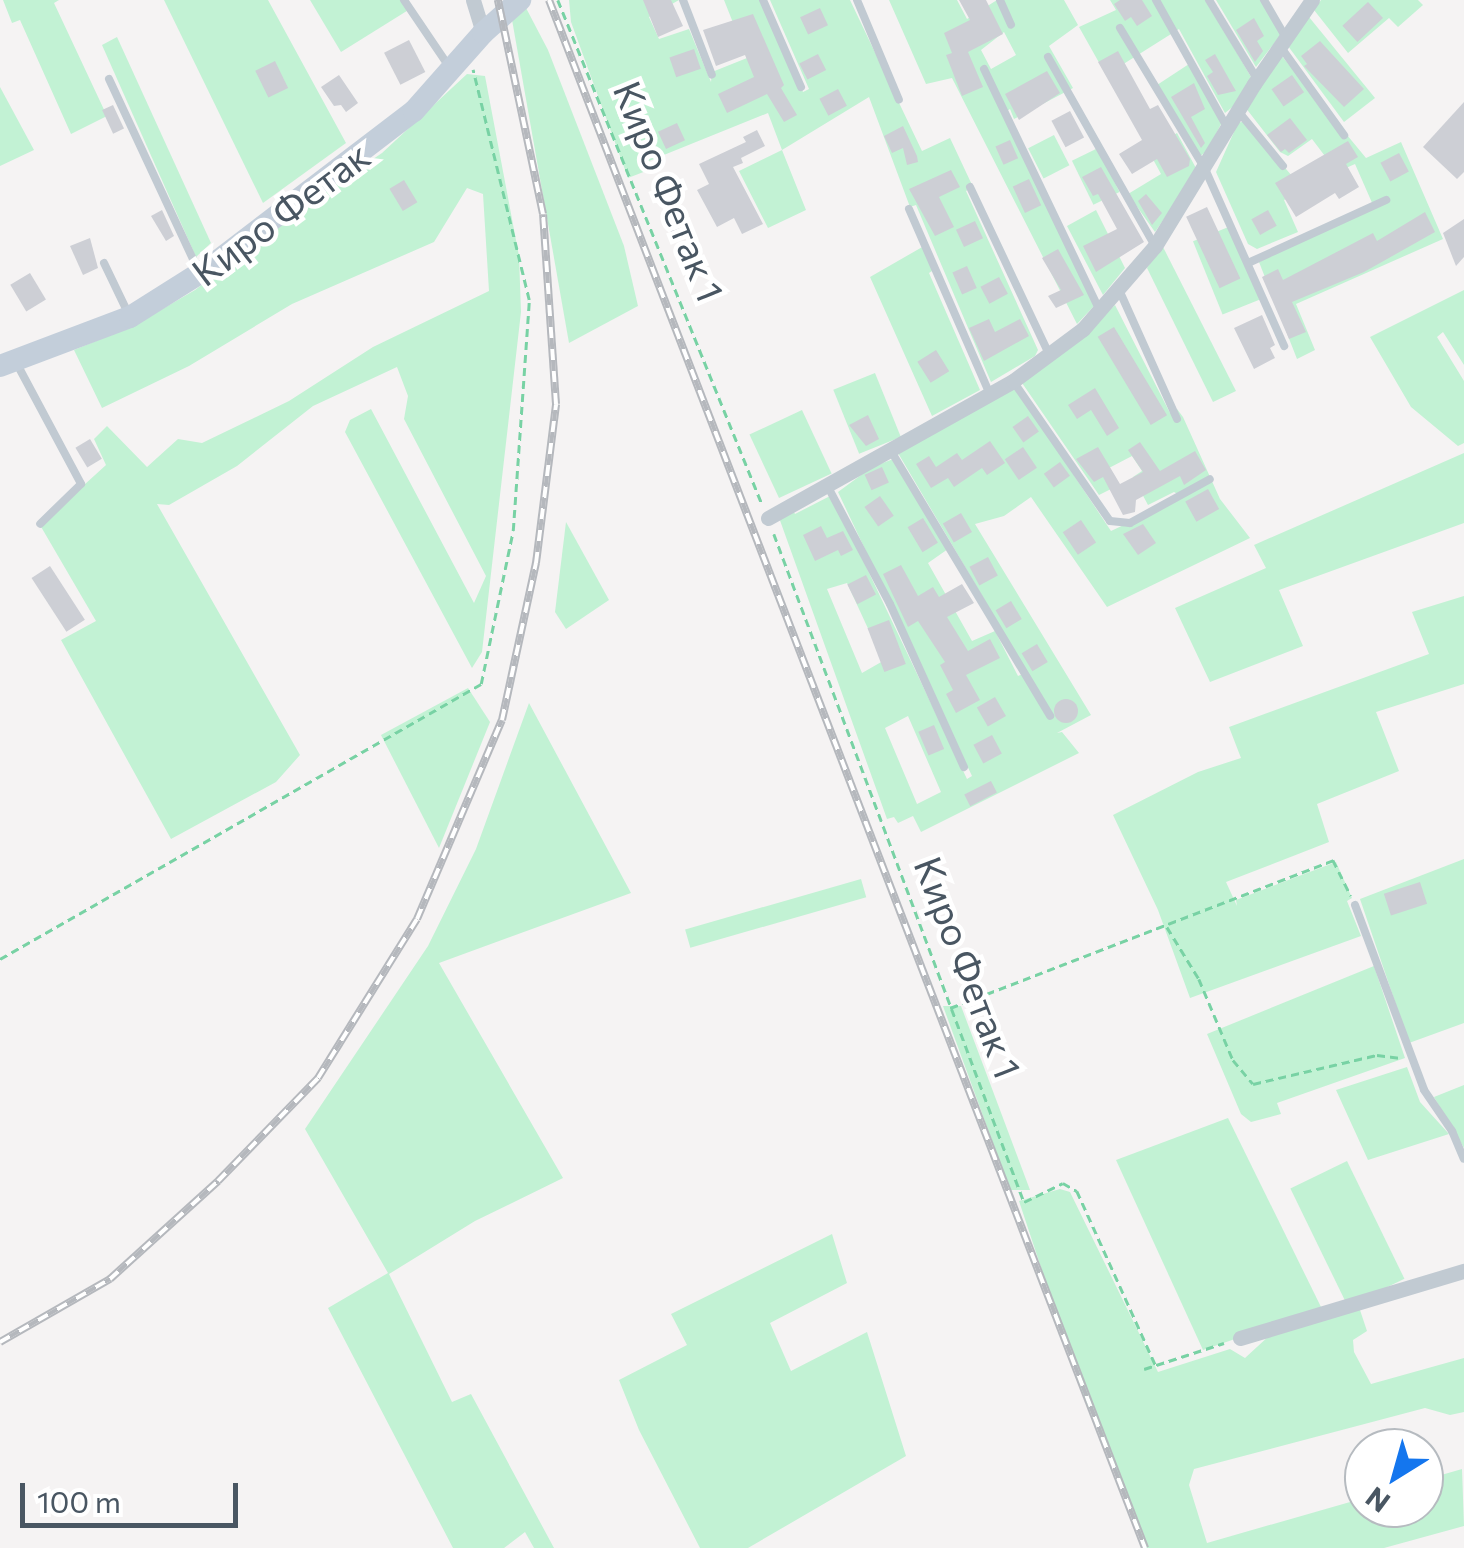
<!DOCTYPE html>
<html>
<head>
<meta charset="utf-8">
<style>
	body { margin:0 }
	#map { position:relative; width:1464px; height:1548px; overflow:hidden; background:#f5f3f3; font-family:Commissioner,sans-serif }
	div>[style] { position:absolute }
	.green>* { inset:0; background:#c2f2d4; transform-origin:0 0 }
	.building>* { inset:0; background:#cdcfd5; transform-origin:0 0 }
	.round { border-radius:50% }
	.path>* { height:2.5px; margin-top:-1.25px; transform-origin:0; background:repeating-linear-gradient(90deg,#78d2a4 0 8px,transparent 0 13px) }
	.service>* { height:8px; margin:-4px; padding:0 4px; transform-origin:4px; border-radius:4px; background:#c1cad2 }
	.minor>* { height:15px; margin:-7.5px; padding:0 7.5px; transform-origin:7.5px; border-radius:7.5px; background:#c1cad2 }
	.secondary>* { height:22px; margin:-11px; padding:0 11px; transform-origin:11px; border-radius:11px; background:#c3ceda }
	.rail>* { height:8px; margin-top:-4px; transform-origin:0; background:repeating-linear-gradient(90deg,#fff 0 11px,#b5b8bd 0 22px); box-sizing:border-box; border-block:2px solid #b5b8bd }
	span { translate:-50% -50%; white-space:nowrap; text-align:center; line-height:1.15; -webkit-text-stroke:9px #fff; paint-order:stroke }
	.street-label { font-size:38px; color:#495662 }
	.north { position:absolute; left:1344px; top:1428px; width:100px; height:100px; box-sizing:border-box; background:#fff; border:2px solid #b6bbc0; border-radius:50%; rotate:217deg; font-size:28px; font-weight:700; line-height:40px; text-align:center; color:#495662 }
	.north::after { content:''; display:block; margin:auto; width:35px; height:45px; background:#1476ee; clip-path:polygon(50% 0,100% 100%,50% 72%,0 100%) }
	.scale { position:absolute; left:20px; top:1483px; width:218px; height:45px; box-sizing:border-box; border:5px solid #495662; border-top:0; padding-left:12px; font-size:30px; line-height:35px; white-space:nowrap; color:#495662; -webkit-text-stroke:8px #fff; paint-order:stroke }
</style>
</head>
<body>
<div id="map">
	<div class="green">
		<div style="clip-path:polygon(3px 0,59px 0,54px 3px,107px 116px,71px 134px,20px 20px,12px 23px)"></div>
		<div style="clip-path:polygon(164px 0,268px 0,346px 143px,263px 203px)"></div>
		<div style="clip-path:polygon(310px 0,404px 0,410px 9px,341px 52px)"></div>
		<div style="clip-path:polygon(569px 0,679px 0,649px 17px,659px 39px,689px 29px,711px 82px,712px 72px,747px 58px,724px 0,762px 0,803px 92px,809px 89px,770px 0,850px 0,922px 151px,950px 138px,973px 187px,966px 191px,1038px 350px,1035px 356px,991px 382px,916px 205px,910px 207px,869px 97px,782px 150px,806px 210px,768px 228px,739px 171px,782px 150px,768px 113px,644px 163px,646px 171px,628px 178px,571px 22px)"></div>
		<div style="clip-path:polygon(evenodd,889px 0,957px 0,967px 19px,997px 0,1064px 0,1078px 25px,1049px 46px,1073px 88px,1014px 119px,1010px 109px,1003px 114px,1094px 306px,1077px 324px,952px 78px,926px 84px,889px 0,1004px 32px,1016px 55px,991px 69px,981px 50px,1004px 32px)"></div>
		<div style="clip-path:polygon(1110px 0,1206px 0,1251px 77px,1235px 105px,1225px 113px,1179px 29px,1106px 75px,1079px 27px,1116px 10px)"></div>
		<div style="clip-path:polygon(1216px 0,1261px 0,1282px 33px,1256px 67px)"></div>
		<div style="clip-path:polygon(1321px 0,1418px 0,1423px 5px,1398px 27px,1389px 18px,1348px 53px,1314px 10px)"></div>
		<div style="clip-path:polygon(525px 6px,548px 50px,624px 246px,638px 306px,569px 343px,511px 14px)"></div>
		<div style="clip-path:polygon(1309px 17px,1375px 98px,1344px 122px,1288px 46px)"></div>
		<div style="clip-path:polygon(117px 37px,211px 243px,196px 257px,102px 45px)"></div>
		<div style="clip-path:polygon(1281px 55px,1366px 158px,1401px 142px,1443px 239px,1296px 304px,1315px 350px,1297px 359px,1259px 262px,1373px 205px,1355px 164px,1337px 172px,1312px 139px,1288px 156px,1280px 152px,1245px 107px)"></div>
		<div style="clip-path:polygon(1189px 64px,1222px 122px,1208px 150px,1198px 158px,1157px 85px)"></div>
		<div style="clip-path:polygon(467px 74px,485px 76px,519px 256px,521px 312px,482px 652px,472px 668px,345px 432px,350px 420px,371px 409px,474px 603px,486px 576px,404px 419px,408px 396px,397px 367px,313px 406px,237px 466px,169px 505px,157px 504px,300px 755px,276px 782px,171px 839px,61px 640px,96px 621px,40px 525px,106px 465px,94px 439px,107px 426px,147px 467px,178px 439px,202px 443px,289px 401px,373px 347px,489px 291px,483px 194px,467px 188px,434px 242px,292px 304px,189px 366px,102px 408px,74px 350px,135px 325px,195px 290px,307px 204px,382px 153px)"></div>
		<div style="clip-path:polygon(0 87px,34px 150px,0 166px)"></div>
		<div style="clip-path:polygon(1245px 121px,1304px 190px,1284px 200px,1298px 232px,1257px 249px,1248px 244px,1216px 172px,1238px 123px)"></div>
		<div style="clip-path:polygon(1177px 133px,1197px 170px,1155px 232px,1128px 194px,1161px 174px,1148px 150px)"></div>
		<div style="left:1054px;top:135px;width:34px;height:29px;rotate:63deg"></div>
		<div style="left:1098px;top:148px;width:49px;height:29px;rotate:64deg"></div>
		<div style="clip-path:polygon(1096px 210px,1125px 268px,1103px 295px,1067px 226px)"></div>
		<div style="left:1231px;top:226px;width:79px;height:41px;rotate:68deg"></div>
		<div style="clip-path:polygon(1162px 245px,1236px 391px,1213px 402px,1147px 268px)"></div>
		<div style="clip-path:polygon(924px 246px,935px 269px,929px 273px,980px 390px,932px 416px,870px 277px)"></div>
		<div style="clip-path:polygon(1464px 290px,1464px 365px,1443px 332px,1437px 337px,1464px 381px,1464px 443px,1458px 446px,1411px 407px,1370px 337px)"></div>
		<div style="clip-path:polygon(evenodd,1115px 305px,1170px 413px,1177px 409px,1183px 417px,1220px 499px,1250px 538px,1107px 607px,1031px 497px,1004px 516px,975px 524px,1091px 715px,1057px 733px,1062px 732px,1079px 753px,921px 832px,913px 816px,898px 823px,894px 817px,887px 819px,777px 512px,791px 506px,795px 514px,832px 495px,967px 779px,972px 776px,838px 492px,872px 467px,896px 458px,948px 549px,928px 563px,972px 641px,995px 631px,1018px 676px,1027px 672px,898px 453px,1013px 384px,1111px 531px,1183px 497px,1174px 492px,1148px 505px,1133px 477px,1142px 471px,1132px 456px,1109px 468px,1119px 485px,1099px 495px,1020px 380px,1065px 351px,1115px 305px,847px 583px,883px 661px,862px 673px,827px 589px,847px 583px,1115px 305px,908px 716px,941px 792px,917px 804px,885px 728px,908px 716px)"></div>
		<div style="left:875px;top:373px;width:69px;height:45px;rotate:68deg"></div>
		<div style="left:802px;top:410px;width:70px;height:58px;rotate:65deg"></div>
		<div style="clip-path:polygon(1464px 453px,1464px 523px,1279px 590px,1303px 646px,1210px 682px,1175px 608px,1266px 568px,1254px 545px)"></div>
		<div style="clip-path:polygon(566px 522px,609px 600px,566px 629px,555px 612px)"></div>
		<div style="clip-path:polygon(1464px 596px,1464px 684px,1376px 712px,1399px 771px,1317px 804px,1329px 842px,1226px 882px,1237px 906px,1236px 900px,1336px 862px,1352px 898px,1347px 901px,1361px 936px,1190px 998px,1158px 910px,1113px 815px,1198px 772px,1241px 758px,1229px 727px,1429px 654px,1412px 612px)"></div>
		<div style="clip-path:polygon(468px 688px,490px 722px,439px 848px,381px 735px)"></div>
		<div style="clip-path:polygon(529px 703px,631px 893px,439px 963px,563px 1178px,475px 1221px,389px 1274px,452px 1402px,471px 1394px,554px 1548px,534px 1548px,525px 1532px,504px 1548px,453px 1548px,328px 1308px,388px 1273px,305px 1129px,428px 946px,476px 849px)"></div>
		<div style="clip-path:polygon(1464px 859px,1464px 1023px,1409px 1043px,1360px 899px)"></div>
		<div style="left:861px;top:879px;width:19px;height:183px;rotate:74deg"></div>
		<div style="clip-path:polygon(1374px 966px,1405px 1058px,1277px 1103px,1281px 1114px,1251px 1122px,1241px 1114px,1207px 1034px)"></div>
		<div style="clip-path:polygon(943px 1006px,961px 1006px,1030px 1190px,1010px 1190px)"></div>
		<div style="clip-path:polygon(1407px 1067px,1420px 1102px,1449px 1134px,1368px 1160px,1336px 1090px)"></div>
		<div style="clip-path:polygon(1464px 1085px,1464px 1148px,1434px 1097px)"></div>
		<div style="clip-path:polygon(1228px 1118px,1322px 1309px,1203px 1350px,1116px 1160px)"></div>
		<div style="left:1347px;top:1161px;width:131px;height:63px;rotate:64deg"></div>
		<div style="clip-path:polygon(1060px 1189px,1070px 1192px,1158px 1372px,1230px 1349px,1245px 1358px,1270px 1335px,1359px 1307px,1367px 1331px,1353px 1340px,1354px 1352px,1371px 1384px,1464px 1358px,1464px 1412px,1450px 1415px,1425px 1408px,1194px 1469px,1189px 1485px,1207px 1543px,1364px 1498px,1364px 1508px,1424px 1508px,1424px 1480px,1462px 1469px,1464px 1526px,1384px 1548px,1146px 1548px,1082px 1391px,1019px 1201px)"></div>
		<div style="clip-path:polygon(832px 1234px,847px 1283px,770px 1323px,791px 1371px,867px 1332px,906px 1456px,748px 1548px,700px 1548px,639px 1430px,619px 1380px,687px 1345px,671px 1314px)"></div>
	</div>
	<div class="building">
		<div style="clip-path:polygon(643px 0,671px 0,683px 26px,658px 37px)"></div>
		<div style="clip-path:polygon(959px 0,986px 0,1003px 34px,968px 52px,983px 87px,962px 96px,946px 55px,952px 53px,944px 33px,970px 20px)"></div>
		<div style="clip-path:polygon(1120px 0,1142px 0,1152px 16px,1137px 26px,1131px 17px,1125px 21px,1114px 4px)"></div>
		<div style="left:1368px;top:2px;width:22px;height:35px;rotate:47deg"></div>
		<div style="left:820px;top:8px;width:19px;height:22px;rotate:65deg"></div>
		<div style="clip-path:polygon(753px 14px,784px 85px,781px 88px,797px 115px,784px 122px,767px 94px,727px 113px,718px 94px,754px 77px,745px 55px,716px 66px,703px 30px)"></div>
		<div style="clip-path:polygon(1254px 18px,1264px 36px,1257px 41px,1263px 51px,1255px 62px,1236px 30px)"></div>
		<div style="left:409px;top:40px;width:36px;height:28px;rotate:63deg"></div>
		<div style="clip-path:polygon(1320px 41px,1364px 89px,1344px 107px,1304px 66px,1307px 64px,1301px 56px)"></div>
		<div style="left:694px;top:49px;width:21px;height:26px;rotate:71deg"></div>
		<div style="clip-path:polygon(1118px 51px,1150px 109px,1158px 105px,1190px 159px,1189px 166px,1167px 177px,1157px 159px,1132px 174px,1119px 154px,1142px 140px,1098px 62px)"></div>
		<div style="left:818px;top:54px;width:18px;height:21px;rotate:63deg"></div>
		<div style="clip-path:polygon(1215px 54px,1233px 86px,1236px 91px,1218px 95px,1207px 76px,1213px 72px,1205px 60px)"></div>
		<div style="left:275px;top:61px;width:30px;height:22px;rotate:64deg"></div>
		<div style="clip-path:polygon(1047px 71px,1060px 93px,1019px 120px,1005px 94px)"></div>
		<div style="clip-path:polygon(339px 75px,358px 103px,346px 112px,341px 105px,334px 106px,321px 87px)"></div>
		<div style="left:1292px;top:75px;width:21px;height:25px;rotate:55deg"></div>
		<div style="clip-path:polygon(1194px 83px,1205px 109px,1191px 117px,1205px 143px,1201px 148px,1171px 97px)"></div>
		<div style="left:838px;top:89px;width:19px;height:21px;rotate:62deg"></div>
		<div style="clip-path:polygon(1464px 102px,1464px 172px,1457px 179px,1423px 147px)"></div>
		<div style="left:113px;top:105px;width:26px;height:12px;rotate:65deg"></div>
		<div style="left:1070px;top:111px;width:30px;height:21px;rotate:62deg"></div>
		<div style="clip-path:polygon(1290px 118px,1307px 140px,1289px 153px,1285px 149px,1281px 152px,1267px 135px)"></div>
		<div style="left:677px;top:123px;width:19px;height:21px;rotate:65deg"></div>
		<div style="clip-path:polygon(903px 126px,917px 156px,918px 162px,907px 165px,903px 148px,892px 153px,884px 136px)"></div>
		<div style="clip-path:polygon(757px 130px,765px 146px,741px 158px,743px 163px,733px 167px,763px 224px,742px 234px,734px 218px,717px 227px,697px 190px,709px 184px,699px 164px,746px 142px,743px 137px)"></div>
		<div style="left:1010px;top:140px;width:20px;height:16px;rotate:66deg"></div>
		<div style="clip-path:polygon(1348px 141px,1358px 157px,1346px 164px,1359px 187px,1339px 199px,1335px 193px,1296px 217px,1275px 183px)"></div>
		<div style="left:1399px;top:153px;width:21px;height:21px;rotate:62deg"></div>
		<div style="clip-path:polygon(1101px 167px,1144px 242px,1096px 272px,1083px 246px,1117px 229px,1098px 194px,1093px 196px,1082px 177px)"></div>
		<div style="clip-path:polygon(951px 170px,960px 187px,939px 197px,954px 227px,935px 236px,909px 189px)"></div>
		<div style="left:1029px;top:179px;width:29px;height:18px;rotate:65deg"></div>
		<div style="left:404px;top:180px;width:26px;height:17px;rotate:59deg"></div>
		<div style="clip-path:polygon(1146px 194px,1162px 213px,1152px 225px,1138px 201px)"></div>
		<div style="left:1207px;top:207px;width:79px;height:23px;rotate:65deg"></div>
		<div style="left:683px;top:208px;width:19px;height:21px;rotate:65deg"></div>
		<div style="clip-path:polygon(162px 210px,174px 236px,166px 241px,151px 216px)"></div>
		<div style="left:1268px;top:210px;width:18px;height:19px;rotate:61deg"></div>
		<div style="clip-path:polygon(1425px 212px,1435px 232px,1364px 272px,1292px 302px,1306px 332px,1289px 339px,1262px 277px,1278px 269px,1283px 280px,1373px 233px,1377px 241px)"></div>
		<div style="clip-path:polygon(1464px 219px,1464px 257px,1456px 266px,1443px 233px)"></div>
		<div style="left:975px;top:221px;width:19px;height:21px;rotate:65deg"></div>
		<div style="clip-path:polygon(90px 238px,98px 268px,83px 275px,70px 246px)"></div>
		<div style="clip-path:polygon(1058px 249px,1084px 295px,1056px 308px,1048px 296px,1061px 290px,1042px 258px)"></div>
		<div style="left:967px;top:266px;width:24px;height:16px;rotate:66deg"></div>
		<div style="left:30px;top:273px;width:31px;height:23px;rotate:59deg"></div>
		<div style="left:999px;top:277px;width:19px;height:21px;rotate:62deg"></div>
		<div style="clip-path:polygon(1262px 315px,1275px 345px,1270px 348px,1275px 358px,1254px 369px,1234px 328px)"></div>
		<div style="clip-path:polygon(989px 319px,995px 332px,1020px 319px,1029px 336px,984px 361px,969px 328px)"></div>
		<div style="left:1114px;top:327px;width:103px;height:19px;rotate:59deg"></div>
		<div style="left:936px;top:350px;width:25px;height:22px;rotate:58deg"></div>
		<div style="clip-path:polygon(1095px 388px,1119px 428px,1107px 436px,1091px 410px,1077px 419px,1068px 405px)"></div>
		<div style="clip-path:polygon(868px 415px,879px 439px,866px 446px,849px 425px)"></div>
		<div style="left:1028px;top:416px;width:19px;height:19px;rotate:55deg"></div>
		<div style="left:90px;top:439px;width:23px;height:17px;rotate:59deg"></div>
		<div style="clip-path:polygon(990px 441px,1005px 463px,987px 475px,982px 468px,954px 487px,948px 478px,931px 488px,916px 464px,929px 456px,936px 467px,957px 453px,962px 460px)"></div>
		<div style="clip-path:polygon(1140px 442px,1160px 471px,1195px 451px,1206px 470px,1184px 485px,1180px 476px,1136px 500px,1135px 512px,1123px 515px,1103px 477px,1094px 482px,1076px 459px,1098px 447px,1120px 484px,1143px 472px,1128px 450px)"></div>
		<div style="left:1023px;top:447px;width:25px;height:22px;rotate:56deg"></div>
		<div style="left:1060px;top:462px;width:17px;height:20px;rotate:54deg"></div>
		<div style="left:882px;top:467px;width:17px;height:19px;rotate:66deg"></div>
		<div style="left:1208px;top:489px;width:23px;height:26px;rotate:61deg"></div>
		<div style="left:880px;top:496px;width:24px;height:19px;rotate:55deg"></div>
		<div style="left:961px;top:513px;width:22px;height:21px;rotate:60deg"></div>
		<div style="left:923px;top:518px;width:29px;height:18px;rotate:59deg"></div>
		<div style="left:1081px;top:520px;width:27px;height:22px;rotate:56deg"></div>
		<div style="clip-path:polygon(1143px 524px,1156px 543px,1138px 555px,1123px 534px)"></div>
		<div style="clip-path:polygon(821px 526px,827px 538px,843px 531px,853px 550px,841px 556px,838px 550px,815px 561px,803px 535px)"></div>
		<div style="left:988px;top:557px;width:21px;height:21px;rotate:62deg"></div>
		<div style="clip-path:polygon(901px 565px,918px 596px,933px 587px,939px 597px,962px 584px,974px 603px,947px 617px,968px 651px,990px 639px,1000px 658px,966px 675px,980px 700px,956px 713px,946px 694px,953px 690px,940px 665px,945px 662px,918px 621px,908px 627px,883px 574px)"></div>
		<div style="left:50px;top:566px;width:64px;height:22px;rotate:57deg"></div>
		<div style="left:866px;top:575px;width:22px;height:21px;rotate:63deg"></div>
		<div style="left:1011px;top:601px;width:21px;height:18px;rotate:59deg"></div>
		<div style="left:889px;top:620px;width:47px;height:23px;rotate:69deg"></div>
		<div style="left:1037px;top:644px;width:21px;height:18px;rotate:59deg"></div>
		<div style="left:995px;top:697px;width:22px;height:21px;rotate:60deg"></div>
		<div class="round" style="left:1054px;top:699px;width:24px;height:24px"></div>
		<div style="left:934px;top:725px;width:26px;height:17px;rotate:67deg"></div>
		<div style="left:992px;top:735px;width:21px;height:21px;rotate:62deg"></div>
		<div style="left:991px;top:781px;width:13px;height:30px;rotate:63deg"></div>
		<div style="left:1420px;top:882px;width:23px;height:38px;rotate:72deg"></div>
	</div>
	<div class="path">
		<div style="left:558px;top:0;width:544px;rotate:67.96deg"></div>
		<div style="left:774px;top:534px;width:713px;rotate:69.48deg"></div>
		<div style="left:1024px;top:1202px;width:43px;rotate:-26deg"></div>
		<div style="left:1063px;top:1183px;width:16px;rotate:30deg"></div>
		<div style="left:1077px;top:1191px;width:192px;rotate:65.7deg"></div>
		<div style="left:1167px;top:927px;width:61px;rotate:58.4deg"></div>
		<div style="left:1199px;top:979px;width:88px;rotate:67.2deg"></div>
		<div style="left:1233px;top:1060px;width:31px;rotate:50deg"></div>
		<div style="left:1253px;top:1084px;width:127px;rotate:-13.2deg"></div>
		<div style="left:1377px;top:1055px;width:24px;rotate:7deg"></div>
		<div style="left:0;top:959px;width:554px;rotate:-29.76deg"></div>
		<div style="left:481px;top:684px;width:156px;rotate:-78.2deg"></div>
		<div style="left:513px;top:531px;width:232px;rotate:-86deg"></div>
		<div style="left:529px;top:300px;width:237px;rotate:-103.7deg"></div>
		<div style="left:950px;top:1008px;width:411px;rotate:-21.1deg"></div>
		<div style="left:1333px;top:860px;width:40px;rotate:63.4deg"></div>
		<div style="left:1144px;top:1369px;width:84px;rotate:-18deg"></div>
	</div>
	<div class="service">
		<div style="left:404px;top:0;width:82px;rotate:55.9deg"></div>
		<div style="left:683px;top:0;width:80px;rotate:68.9deg"></div>
		<div style="left:763px;top:0;width:95px;rotate:66.4deg"></div>
		<div style="left:857px;top:0;width:108px;rotate:67.2deg"></div>
		<div style="left:1000px;top:0;width:27px;rotate:66deg"></div>
		<div style="left:1156px;top:0;width:143px;rotate:60.8deg"></div>
		<div style="left:1209px;top:0;width:92px;rotate:58.7deg"></div>
		<div style="left:1264px;top:0;width:44px;rotate:59.9deg"></div>
		<div style="left:1120px;top:28px;width:165px;rotate:58.9deg"></div>
		<div style="left:1205px;top:169px;width:194px;rotate:65.9deg"></div>
		<div style="left:1280px;top:46px;width:110px;rotate:54.3deg"></div>
		<div style="left:1048px;top:57px;width:217px;rotate:60.5deg"></div>
		<div style="left:984px;top:69px;width:266px;rotate:64.4deg"></div>
		<div style="left:109px;top:79px;width:211px;rotate:65deg"></div>
		<div style="left:1238px;top:111px;width:71px;rotate:50.7deg"></div>
		<div style="left:970px;top:187px;width:187px;rotate:64.7deg"></div>
		<div style="left:909px;top:209px;width:202px;rotate:66.4deg"></div>
		<div style="left:104px;top:263px;width:55px;rotate:64.4deg"></div>
		<div style="left:1248px;top:263px;width:152px;rotate:-24.5deg"></div>
		<div style="left:1120px;top:292px;width:139px;rotate:65.8deg"></div>
		<div style="left:17px;top:364px;width:136px;rotate:61.9deg"></div>
		<div style="left:81px;top:484px;width:57px;rotate:135.7deg"></div>
		<div style="left:1013px;top:381px;width:170px;rotate:55.3deg"></div>
		<div style="left:1110px;top:521px;width:20px;rotate:6deg"></div>
		<div style="left:1130px;top:523px;width:91px;rotate:-28.8deg"></div>
		<div style="left:891px;top:451px;width:309px;rotate:59deg"></div>
		<div style="left:828px;top:487px;width:132px;rotate:62.1deg"></div>
		<div style="left:890px;top:604px;width:179px;rotate:65.6deg"></div>
		<div style="left:1355px;top:905px;width:197px;rotate:69.5deg"></div>
		<div style="left:1424px;top:1090px;width:50px;rotate:55.7deg"></div>
		<div style="left:1452px;top:1131px;width:30px;rotate:67deg"></div>
	</div>
	<div class="minor">
		<div style="left:473px;top:0;width:34px;rotate:73deg"></div>
		<div style="left:768px;top:518px;width:281px;rotate:-29.2deg"></div>
		<div style="left:1013px;top:381px;width:87px;rotate:-36.6deg"></div>
		<div style="left:1083px;top:329px;width:110px;rotate:-49.1deg"></div>
		<div style="left:1155px;top:246px;width:190px;rotate:-58.6deg"></div>
		<div style="left:1254px;top:84px;width:102px;rotate:-55.4deg"></div>
		<div style="left:1240px;top:1338px;width:234px;rotate:-16.7deg"></div>
	</div>
	<div class="secondary">
		<div style="left:0;top:366px;width:139px;rotate:-20.7deg"></div>
		<div style="left:130px;top:317px;width:96px;rotate:-32.2deg"></div>
		<div style="left:211px;top:266px;width:255px;rotate:-37.4deg"></div>
		<div style="left:414px;top:111px;width:104px;rotate:-48.5deg"></div>
		<div style="left:483px;top:33px;width:50px;rotate:-41.7deg"></div>
	</div>
	<div class="rail">
		<div style="left:549px;top:0;width:1659px;rotate:68.94deg"></div>
		<div style="left:0;top:1342px;width:127px;rotate:-29.8deg"></div>
		<div style="left:110px;top:1279px;width:146px;rotate:-42.2deg"></div>
		<div style="left:218px;top:1181px;width:144px;rotate:-45.8deg"></div>
		<div style="left:318px;top:1078px;width:187px;rotate:-58.1deg"></div>
		<div style="left:417px;top:919px;width:216px;rotate:-66.9deg"></div>
		<div style="left:502px;top:720px;width:161px;rotate:-77.8deg"></div>
		<div style="left:536px;top:563px;width:160px;rotate:-82.8deg"></div>
		<div style="left:556px;top:404px;width:190px;rotate:-93.9deg"></div>
		<div style="left:543px;top:214px;width:219px;rotate:-101.9deg"></div>
	</div>
	<div class="street-label">
		<span style="left:670px;top:191px;rotate:68deg">Киро Фетак 1</span>
		<span style="left:280px;top:213px;rotate:-37deg">Киро Фетак</span>
		<span style="left:969px;top:967px;rotate:69deg">Киро Фетак 1</span>
	</div>
	<div class="north">N</div>
	<div class="scale">100 m</div>
</div>
</body>
</html>
